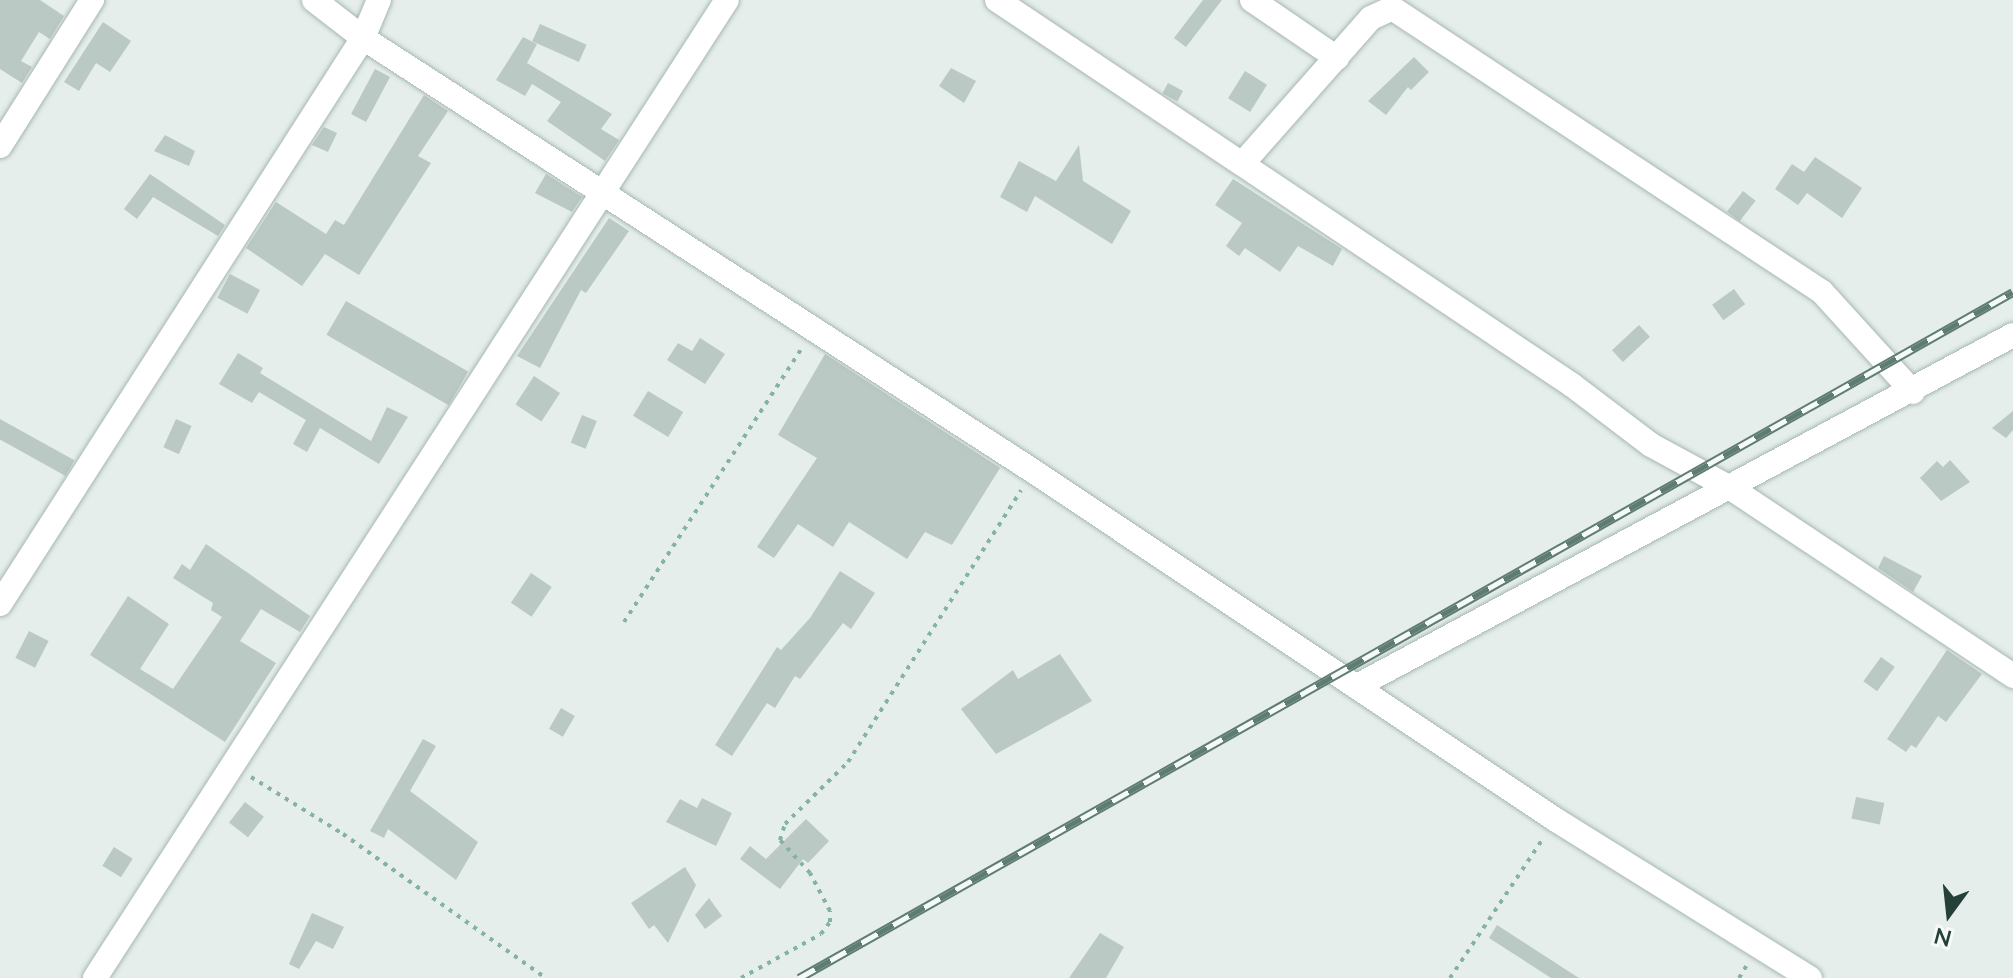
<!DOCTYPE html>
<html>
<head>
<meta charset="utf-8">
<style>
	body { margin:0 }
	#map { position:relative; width:2013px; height:978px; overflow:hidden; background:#e5eeea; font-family:Lato,sans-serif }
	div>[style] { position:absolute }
	.building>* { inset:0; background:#bac9c3; transform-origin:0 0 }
	.path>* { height:4px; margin-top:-2px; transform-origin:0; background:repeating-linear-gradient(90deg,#84b2a3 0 4px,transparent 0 10px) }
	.roads { filter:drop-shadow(0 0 2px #a7b7b1) drop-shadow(0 0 2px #a7b7b1) }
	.minor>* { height:24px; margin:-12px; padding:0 12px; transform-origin:12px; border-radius:12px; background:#fff }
	.rail>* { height:9px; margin-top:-4.5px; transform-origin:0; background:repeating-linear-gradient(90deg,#f5faf8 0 18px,#5e7c73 0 36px); box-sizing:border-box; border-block:2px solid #5e7c73 }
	span { translate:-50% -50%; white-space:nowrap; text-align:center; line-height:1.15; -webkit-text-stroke:8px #f5faf8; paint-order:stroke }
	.north { position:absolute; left:1909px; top:874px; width:80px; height:80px; -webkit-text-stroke:6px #f5faf8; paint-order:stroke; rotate:195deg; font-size:22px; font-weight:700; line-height:32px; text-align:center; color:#234138 }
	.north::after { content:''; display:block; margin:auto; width:28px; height:36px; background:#234138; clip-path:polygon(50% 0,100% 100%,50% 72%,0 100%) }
</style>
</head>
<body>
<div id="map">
	<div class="building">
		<div style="clip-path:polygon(0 0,40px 0,64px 16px,50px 39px,39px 32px,21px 61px,32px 67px,22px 83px,0 69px)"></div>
		<div style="clip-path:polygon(1203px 0,1222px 0,1186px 47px,1174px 38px)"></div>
		<div style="clip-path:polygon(103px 22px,131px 41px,110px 72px,96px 63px,79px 91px,64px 82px)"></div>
		<div style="left:540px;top:24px;width:51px;height:19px;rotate:24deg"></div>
		<div style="clip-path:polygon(523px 37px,537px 44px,527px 63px,612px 114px,601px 129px,619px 140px,605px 161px,547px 121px,561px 102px,532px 84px,525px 96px,496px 80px)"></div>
		<div style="clip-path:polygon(1414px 57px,1429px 72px,1411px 90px,1408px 87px,1386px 115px,1368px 101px)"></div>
		<div style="clip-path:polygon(951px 68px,976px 81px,964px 103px,939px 86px)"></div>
		<div style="left:375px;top:69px;width:17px;height:51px;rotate:28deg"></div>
		<div style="left:1245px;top:71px;width:26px;height:32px;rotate:32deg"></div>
		<div style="left:1168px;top:83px;width:17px;height:12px;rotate:28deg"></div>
		<div style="clip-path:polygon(424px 95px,448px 111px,418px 156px,431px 163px,359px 275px,325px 254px,302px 286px,246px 248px,276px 202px,326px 234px,335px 220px,344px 225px)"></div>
		<div style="clip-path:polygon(324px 127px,337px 133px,328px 152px,312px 145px)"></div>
		<div style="clip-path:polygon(165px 135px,195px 151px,189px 166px,154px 151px)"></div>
		<div style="clip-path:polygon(1079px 145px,1083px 181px,1131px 211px,1112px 244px,1035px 196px,1027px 212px,1000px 197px,1019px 161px,1056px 181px)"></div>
		<div style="clip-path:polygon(1815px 157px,1862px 188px,1842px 218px,1807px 193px,1798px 205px,1775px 189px,1792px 164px,1804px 172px)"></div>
		<div style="clip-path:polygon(150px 174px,225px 225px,218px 236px,153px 197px,137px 219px,124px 209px)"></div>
		<div style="clip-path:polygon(546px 174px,582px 197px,572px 212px,535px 193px)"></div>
		<div style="clip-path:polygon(1233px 179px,1342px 249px,1333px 266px,1298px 246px,1280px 272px,1245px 248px,1239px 256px,1226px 246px,1242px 223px,1215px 205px)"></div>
		<div style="left:1743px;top:191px;width:16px;height:26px;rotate:38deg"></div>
		<div style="clip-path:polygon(609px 218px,629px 231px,586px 293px,581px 290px,540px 368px,517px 356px)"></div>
		<div style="left:230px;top:274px;width:34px;height:27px;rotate:28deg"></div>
		<div style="left:1734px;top:289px;width:19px;height:27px;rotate:54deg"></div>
		<div style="left:346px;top:301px;width:141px;height:39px;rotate:30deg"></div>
		<div style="left:1639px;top:325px;width:16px;height:37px;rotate:47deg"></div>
		<div style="clip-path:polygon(700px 338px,725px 354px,705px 384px,667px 360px,678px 343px,692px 351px)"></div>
		<div style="clip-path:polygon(238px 353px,263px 368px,260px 373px,371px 441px,387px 407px,408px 417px,379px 464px,320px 428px,307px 452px,293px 444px,306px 420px,259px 392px,252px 403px,219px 384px)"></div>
		<div style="clip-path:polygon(825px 354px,1000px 468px,952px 545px,925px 532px,907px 559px,849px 522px,833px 547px,798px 524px,774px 558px,757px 547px,817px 458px,778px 435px)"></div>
		<div style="left:534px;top:376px;width:31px;height:34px;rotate:33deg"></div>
		<div style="left:648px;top:391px;width:41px;height:29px;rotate:31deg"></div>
		<div style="clip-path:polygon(2013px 411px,2013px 430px,2006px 438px,1992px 428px)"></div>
		<div style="left:582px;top:415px;width:16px;height:30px;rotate:22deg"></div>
		<div style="left:0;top:419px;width:85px;height:18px;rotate:29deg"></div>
		<div style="left:176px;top:419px;width:17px;height:31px;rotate:24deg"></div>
		<div style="clip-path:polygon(1950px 460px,1970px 482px,1941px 501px,1920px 478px,1937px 461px,1943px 467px)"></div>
		<div style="clip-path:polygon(206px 544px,310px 616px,300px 632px,261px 609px,240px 641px,276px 663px,225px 742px,90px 655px,128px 596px,169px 624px,140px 669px,173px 689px,222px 617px,211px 610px,213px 603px,173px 578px,182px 564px,190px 570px)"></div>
		<div style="clip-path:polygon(1884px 556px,1922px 576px,1913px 592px,1878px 568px)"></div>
		<div style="clip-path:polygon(840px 571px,875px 593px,851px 629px,843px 623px,800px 679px,795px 676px,775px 708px,767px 703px,732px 756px,715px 745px,777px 647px,781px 650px,810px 618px)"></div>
		<div style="left:531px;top:573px;width:25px;height:36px;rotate:34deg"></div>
		<div style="left:29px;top:631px;width:22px;height:30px;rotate:27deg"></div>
		<div style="clip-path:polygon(1947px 650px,1982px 674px,1946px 722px,1938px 716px,1916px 748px,1911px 745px,1906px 752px,1887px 739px)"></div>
		<div style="clip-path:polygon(1060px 654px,1092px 701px,996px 754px,961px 709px,1013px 670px,1018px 679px)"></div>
		<div style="left:1881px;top:657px;width:17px;height:30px;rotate:36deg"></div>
		<div style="left:561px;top:708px;width:16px;height:24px;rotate:30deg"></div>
		<div style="clip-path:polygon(423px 739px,436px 746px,410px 791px,478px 842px,456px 880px,388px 829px,384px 838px,370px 831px)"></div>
		<div style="left:1856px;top:797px;width:29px;height:22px;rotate:12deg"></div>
		<div style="clip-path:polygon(702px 798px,732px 813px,716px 846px,666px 822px,680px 799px,697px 808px)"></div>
		<div style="left:245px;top:802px;width:24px;height:26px;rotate:38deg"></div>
		<div style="clip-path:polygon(806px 819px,829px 841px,808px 863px,803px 859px,780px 889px,740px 859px,750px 846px,766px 859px)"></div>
		<div style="left:114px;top:847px;width:22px;height:22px;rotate:32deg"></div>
		<div style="clip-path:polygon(685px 867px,696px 885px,668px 943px,654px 925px,649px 929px,631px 903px)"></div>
		<div style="clip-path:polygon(709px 898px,722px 916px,705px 929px,695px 915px)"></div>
		<div style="clip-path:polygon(312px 913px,344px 927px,333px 949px,316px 941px,299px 969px,289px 964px)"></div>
		<div style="clip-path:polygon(1497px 925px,1579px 978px,1551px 978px,1489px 938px)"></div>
		<div style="clip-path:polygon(1100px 933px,1124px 947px,1106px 978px,1069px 978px)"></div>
	</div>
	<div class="path">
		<div style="left:624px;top:622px;width:327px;rotate:-57deg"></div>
		<div style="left:251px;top:777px;width:108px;rotate:31.8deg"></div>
		<div style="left:343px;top:834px;width:249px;rotate:35.4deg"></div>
		<div style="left:741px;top:978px;width:91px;rotate:-28.8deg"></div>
		<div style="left:821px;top:934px;width:15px;rotate:-53deg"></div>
		<div style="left:830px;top:922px;width:11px;rotate:-90deg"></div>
		<div style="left:830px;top:911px;width:43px;rotate:-117.8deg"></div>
		<div style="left:810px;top:873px;width:45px;rotate:-132.3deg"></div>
		<div style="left:780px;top:840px;width:17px;rotate:-73deg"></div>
		<div style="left:785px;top:824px;width:88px;rotate:-44.5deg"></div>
		<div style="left:848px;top:762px;width:322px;rotate:-57.5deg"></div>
		<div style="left:1450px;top:978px;width:169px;rotate:-56.3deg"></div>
		<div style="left:1739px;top:978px;width:17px;rotate:-59deg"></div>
	</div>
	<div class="roads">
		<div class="minor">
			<div style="left:314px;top:0;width:62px;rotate:37.8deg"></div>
			<div style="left:363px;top:38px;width:798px;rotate:32.87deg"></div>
			<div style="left:1033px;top:471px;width:629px;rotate:33.72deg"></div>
			<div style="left:1556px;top:820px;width:299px;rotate:31.9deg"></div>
			<div style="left:997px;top:0;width:692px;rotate:33.8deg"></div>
			<div style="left:1572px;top:385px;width:99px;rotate:37.2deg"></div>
			<div style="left:1651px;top:445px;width:92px;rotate:28.5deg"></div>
			<div style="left:1732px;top:489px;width:338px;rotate:33.6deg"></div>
			<div style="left:1252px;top:0;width:103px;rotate:34.3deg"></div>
			<div style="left:0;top:146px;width:173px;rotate:-57.8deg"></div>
			<div style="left:1243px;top:163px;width:193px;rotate:-48.6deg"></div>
			<div style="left:1371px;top:18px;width:23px;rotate:-25deg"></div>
			<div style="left:1392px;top:8px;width:515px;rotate:33.44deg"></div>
			<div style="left:1822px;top:292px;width:135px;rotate:47.7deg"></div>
			<div style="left:0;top:604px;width:672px;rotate:-57.33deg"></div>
			<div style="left:363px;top:38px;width:41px;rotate:-67.2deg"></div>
			<div style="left:1357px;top:686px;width:744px;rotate:-28.15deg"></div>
			<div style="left:95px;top:978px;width:1164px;rotate:-57.13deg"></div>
		</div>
	</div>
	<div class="rail">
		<div style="left:799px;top:978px;width:1394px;rotate:-29.47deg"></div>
	</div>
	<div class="north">N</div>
</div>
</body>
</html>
